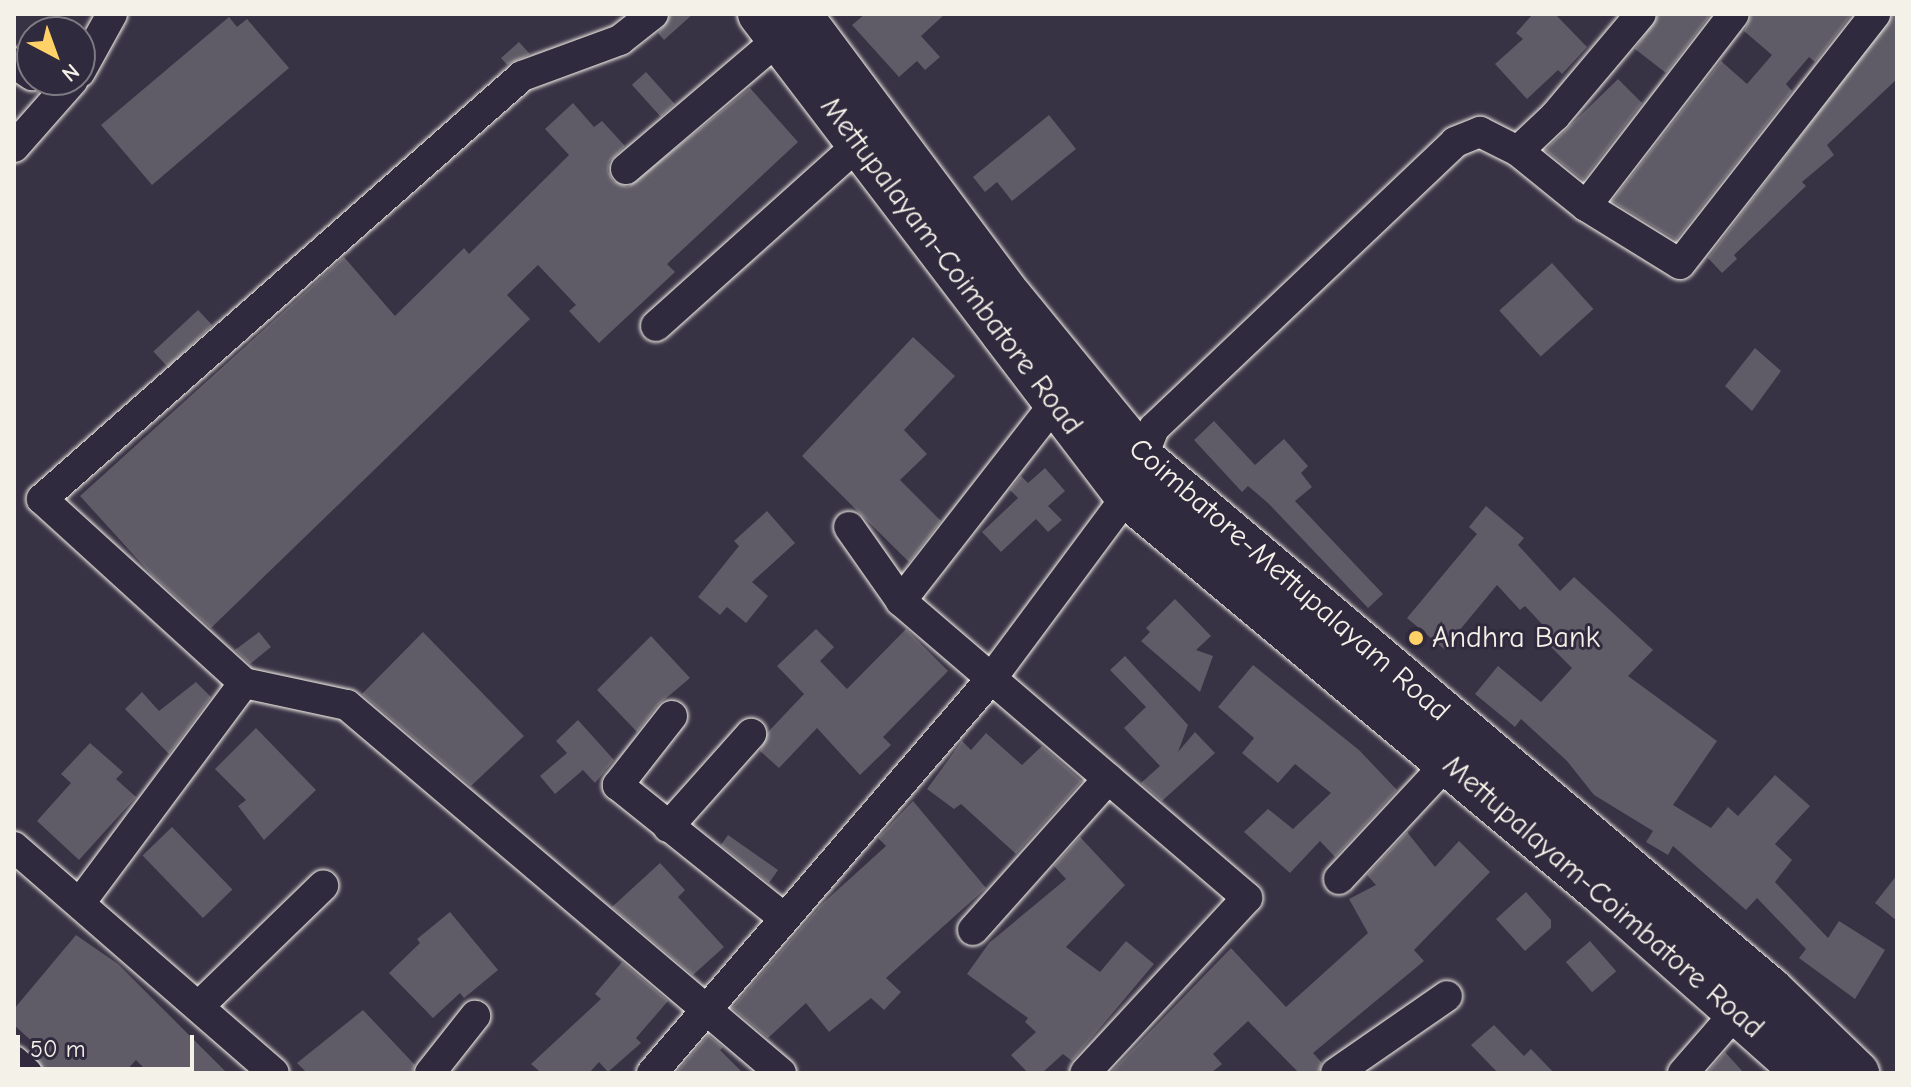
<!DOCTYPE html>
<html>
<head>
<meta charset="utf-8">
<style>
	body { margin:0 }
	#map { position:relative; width:1911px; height:1087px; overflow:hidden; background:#373244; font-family:"Comic Neue",sans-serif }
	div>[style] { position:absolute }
	.building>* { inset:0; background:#5f5c67; transform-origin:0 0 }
	.roads { filter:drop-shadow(0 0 2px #f4f1e8) drop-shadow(0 0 2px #f4f1e8) }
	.minor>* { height:30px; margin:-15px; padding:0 15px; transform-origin:15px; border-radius:15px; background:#2f2a3d }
	.highway>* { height:44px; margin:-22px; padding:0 22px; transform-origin:22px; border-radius:22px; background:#2f2a3d }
	.dots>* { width:22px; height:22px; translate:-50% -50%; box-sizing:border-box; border:4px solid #2f2a3d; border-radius:50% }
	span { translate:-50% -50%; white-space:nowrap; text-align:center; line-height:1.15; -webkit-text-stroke:6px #2f2a3d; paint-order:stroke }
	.street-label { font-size:30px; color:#f4f1e8 }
	.poi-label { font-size:30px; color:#f4f1e8 }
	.left { translate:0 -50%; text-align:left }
	.frame { position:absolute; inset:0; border:16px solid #f4f1e8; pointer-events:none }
	.north { position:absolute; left:16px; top:16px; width:80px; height:80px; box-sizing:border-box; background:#2f2a3d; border:2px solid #7e7a81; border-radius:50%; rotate:139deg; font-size:22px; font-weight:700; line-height:32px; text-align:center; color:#f4f1e8 }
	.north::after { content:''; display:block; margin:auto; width:28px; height:36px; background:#ffd166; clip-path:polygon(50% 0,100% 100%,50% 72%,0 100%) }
	.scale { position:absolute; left:16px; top:1035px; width:178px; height:36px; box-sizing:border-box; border:4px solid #f4f1e8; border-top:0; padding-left:10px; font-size:24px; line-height:28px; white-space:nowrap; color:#f4f1e8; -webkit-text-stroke:6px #2f2a3d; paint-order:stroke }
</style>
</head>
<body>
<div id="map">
	<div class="building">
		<div style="clip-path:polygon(671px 14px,693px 14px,664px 40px,658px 33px)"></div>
		<div style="clip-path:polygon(865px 14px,945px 14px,921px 36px,940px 57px,925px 70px,917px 61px,899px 77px,852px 25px)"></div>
		<div style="clip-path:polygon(1533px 14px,1555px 14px,1587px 47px,1562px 74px,1558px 70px,1527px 99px,1495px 64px,1523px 39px,1516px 33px)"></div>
		<div style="clip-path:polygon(1659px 14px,1711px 14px,1666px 73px,1635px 49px)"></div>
		<div style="clip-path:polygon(1752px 14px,1852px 14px,1815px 62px,1809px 57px,1786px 84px,1792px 91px,1676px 240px,1612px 201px,1721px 61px,1747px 84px,1772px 55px,1744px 31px)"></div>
		<div style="clip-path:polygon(1893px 14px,1897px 14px,1897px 79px,1827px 145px,1834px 155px,1802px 182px,1806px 186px,1734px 255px,1737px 259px,1722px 273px,1708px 258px)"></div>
		<div style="clip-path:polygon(229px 17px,237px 27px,247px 19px,289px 68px,152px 185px,101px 125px)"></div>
		<div style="clip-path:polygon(519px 42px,530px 54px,507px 65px,501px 58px)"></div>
		<div style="left:646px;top:72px;width:43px;height:19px;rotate:48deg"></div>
		<div style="clip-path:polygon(1618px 79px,1642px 103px,1583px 180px,1545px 150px)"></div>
		<div style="clip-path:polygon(750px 88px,798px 142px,667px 264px,675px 272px,599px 343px,569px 311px,576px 305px,538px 265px,507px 295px,530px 319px,211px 628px,152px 575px,80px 496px,344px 257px,395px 316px,464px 248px,469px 254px,569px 155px,545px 129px,573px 103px,594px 127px,602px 121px,625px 146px,609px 162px,608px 171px,613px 181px,628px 187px)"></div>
		<div style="clip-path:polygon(1049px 115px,1076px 149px,1012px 201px,997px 182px,985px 192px,973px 177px)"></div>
		<div style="left:1552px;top:263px;width:62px;height:71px;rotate:48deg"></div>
		<div style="left:198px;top:310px;width:21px;height:61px;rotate:47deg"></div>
		<div style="clip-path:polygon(913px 337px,955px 376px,904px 430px,927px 454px,900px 480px,941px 521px,909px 562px,802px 456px)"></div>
		<div style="clip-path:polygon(1755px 348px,1781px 371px,1752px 411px,1725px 386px)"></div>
		<div style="clip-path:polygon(1214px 421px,1255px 465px,1284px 439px,1308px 466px,1301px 473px,1312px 487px,1295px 501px,1383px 594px,1368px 608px,1268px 503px,1248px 486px,1242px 492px,1194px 440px)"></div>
		<div style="clip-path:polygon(1045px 468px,1065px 491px,1048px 506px,1062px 520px,1048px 532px,1036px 519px,1001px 552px,982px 532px,1018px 498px,1010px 490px,1021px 476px,1028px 483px)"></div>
		<div style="clip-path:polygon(1486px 506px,1524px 538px,1518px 545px,1560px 591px,1574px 577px,1653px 650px,1628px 676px,1717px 741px,1673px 805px,1711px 828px,1728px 807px,1738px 816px,1775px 775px,1810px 806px,1775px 844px,1792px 860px,1775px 882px,1828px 938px,1839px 921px,1885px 950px,1855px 999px,1799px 958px,1806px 949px,1757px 898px,1746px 910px,1673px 846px,1668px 855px,1646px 842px,1653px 831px,1594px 795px,1567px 761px,1521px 719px,1515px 727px,1475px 694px,1498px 666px,1541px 702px,1572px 668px,1548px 644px,1555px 638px,1525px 606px,1520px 610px,1497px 585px,1444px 649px,1407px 618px,1477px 534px,1469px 527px)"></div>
		<div style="clip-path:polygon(767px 511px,795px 543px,752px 582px,768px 596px,746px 623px,727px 607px,720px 615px,698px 597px,739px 546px,734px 541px)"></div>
		<div style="clip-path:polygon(1175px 599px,1211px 636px,1196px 650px,1213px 656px,1200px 692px,1141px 641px,1150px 632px,1146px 628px)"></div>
		<div style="clip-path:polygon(816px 629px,834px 647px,820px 661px,847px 689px,906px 629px,948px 671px,883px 737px,891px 745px,860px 775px,817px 728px,779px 768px,760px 751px,768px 732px,804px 694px,777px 666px)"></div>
		<div style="clip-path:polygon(259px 632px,271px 647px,250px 664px,235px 650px)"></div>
		<div style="clip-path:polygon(423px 632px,524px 736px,471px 786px,362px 694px)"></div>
		<div style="clip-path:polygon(651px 636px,690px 678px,658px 705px,637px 732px,597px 690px)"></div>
		<div style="clip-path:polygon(1125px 656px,1188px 725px,1178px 752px,1195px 732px,1215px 753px,1162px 801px,1141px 783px,1160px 766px,1124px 728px,1146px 707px,1110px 670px)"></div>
		<div style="clip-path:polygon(1253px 665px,1359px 750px,1397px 790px,1335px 857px,1320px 841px,1290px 873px,1244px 832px,1268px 809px,1293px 829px,1331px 793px,1295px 764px,1278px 783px,1242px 753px,1254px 738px,1218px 707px)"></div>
		<div style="clip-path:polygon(196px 682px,211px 697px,169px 754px,125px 709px,142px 692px,159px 711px)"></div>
		<div style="clip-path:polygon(578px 720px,614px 760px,595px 783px,583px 770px,555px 794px,540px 776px,567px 753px,556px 741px)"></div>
		<div style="clip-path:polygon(256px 728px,316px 790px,264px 840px,238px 806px,246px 800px,215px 769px)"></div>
		<div style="clip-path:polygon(986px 733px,1022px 765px,1042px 746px,1082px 781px,1016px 854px,961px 804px,954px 809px,927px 789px,962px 741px,971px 750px)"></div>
		<div style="clip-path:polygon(90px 743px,123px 772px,116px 779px,136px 797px,79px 860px,37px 821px,71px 783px,61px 774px)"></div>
		<div style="clip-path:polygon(913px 801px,986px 888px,886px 978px,901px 992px,884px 1010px,871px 998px,829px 1032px,806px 1003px,768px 1038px,732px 1008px,822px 904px,886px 846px,878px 838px)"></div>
		<div style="left:172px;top:827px;width:87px;height:41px;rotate:46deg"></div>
		<div style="clip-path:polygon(1407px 832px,1435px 867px,1459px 841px,1490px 872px,1414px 950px,1424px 961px,1313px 1053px,1322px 1063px,1318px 1073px,1299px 1073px,1248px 1021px,1213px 1054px,1222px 1064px,1211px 1073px,1110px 1073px,1231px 948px,1286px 1007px,1368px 933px,1349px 899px,1376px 885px,1367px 875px)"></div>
		<div style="clip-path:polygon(728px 835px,778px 870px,769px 883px,721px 845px)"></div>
		<div style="clip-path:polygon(1080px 837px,1125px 885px,1066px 947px,1100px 972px,1126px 941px,1154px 964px,1072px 1061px,1063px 1054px,1042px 1073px,1028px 1073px,1011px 1055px,1036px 1032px,1025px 1022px,1028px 1018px,967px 974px,989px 943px,1066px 879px,1054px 866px)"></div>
		<div style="clip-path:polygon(660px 863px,685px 890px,678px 897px,724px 947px,693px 975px,612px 907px)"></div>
		<div style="clip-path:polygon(1897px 875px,1897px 921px,1875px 903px)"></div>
		<div style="clip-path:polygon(1526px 892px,1551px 920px,1551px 928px,1525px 951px,1496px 919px)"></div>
		<div style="clip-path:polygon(450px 912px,498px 970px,464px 998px,460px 993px,433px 1018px,389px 973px,420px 943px,417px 939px)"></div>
		<div style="clip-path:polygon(76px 935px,118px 964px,227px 1073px,149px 1073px,136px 1060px,124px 1073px,44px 1073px,29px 1051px,36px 1045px,14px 1025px,14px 1009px)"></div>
		<div style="left:1590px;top:941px;width:40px;height:32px;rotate:49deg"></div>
		<div style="clip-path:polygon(622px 962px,668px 1001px,636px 1038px,641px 1043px,608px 1072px,599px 1062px,589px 1073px,541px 1073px,531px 1064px,601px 999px,595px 994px)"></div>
		<div style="clip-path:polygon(363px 1010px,415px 1065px,412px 1073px,307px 1073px,297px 1063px)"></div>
		<div style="clip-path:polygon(1494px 1025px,1524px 1056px,1531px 1049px,1554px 1073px,1498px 1073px,1471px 1045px)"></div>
		<div style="clip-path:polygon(708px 1035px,723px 1047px,720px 1050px,743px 1073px,676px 1073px)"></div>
		<div style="clip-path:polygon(1725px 1052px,1744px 1073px,1707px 1073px)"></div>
	</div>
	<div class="roads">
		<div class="minor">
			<div style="left:653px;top:14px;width:42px;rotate:141.8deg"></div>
			<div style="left:620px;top:40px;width:104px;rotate:159.8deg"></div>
			<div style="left:522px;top:76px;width:640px;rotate:138.61deg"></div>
			<div style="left:42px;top:499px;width:273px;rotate:42.3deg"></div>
			<div style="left:244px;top:683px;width:105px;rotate:12.1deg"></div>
			<div style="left:347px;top:705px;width:569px;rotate:40.3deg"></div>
			<div style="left:14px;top:63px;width:22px;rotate:34deg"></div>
			<div style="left:80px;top:72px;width:66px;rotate:-61.1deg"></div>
			<div style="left:14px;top:147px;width:89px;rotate:-48.6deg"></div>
			<div style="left:1518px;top:151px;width:87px;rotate:39deg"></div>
			<div style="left:1586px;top:206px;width:110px;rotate:31.7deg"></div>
			<div style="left:1680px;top:264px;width:317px;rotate:-52deg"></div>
			<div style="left:626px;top:169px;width:201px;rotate:-40.4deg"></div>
			<div style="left:1586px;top:206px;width:242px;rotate:-52.4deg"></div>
			<div style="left:656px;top:326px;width:271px;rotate:-41.9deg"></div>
			<div style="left:1055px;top:403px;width:251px;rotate:127.9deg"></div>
			<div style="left:901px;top:601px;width:456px;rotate:40.6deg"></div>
			<div style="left:1247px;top:898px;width:238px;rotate:132.8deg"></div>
			<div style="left:849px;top:527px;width:90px;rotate:54.9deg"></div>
			<div style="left:672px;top:716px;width:88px;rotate:128deg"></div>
			<div style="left:618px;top:785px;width:213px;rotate:38.7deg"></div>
			<div style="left:668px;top:827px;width:125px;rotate:-48.3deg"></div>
			<div style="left:14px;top:847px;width:344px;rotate:41deg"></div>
			<div style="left:1339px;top:879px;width:160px;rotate:-47deg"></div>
			<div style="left:80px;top:903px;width:274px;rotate:-53.3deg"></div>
			<div style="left:973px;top:930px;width:203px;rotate:-48.2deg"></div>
			<div style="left:199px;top:1006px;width:173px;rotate:-44.1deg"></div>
			<div style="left:14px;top:1061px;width:18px;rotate:43deg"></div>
			<div style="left:430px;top:1073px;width:73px;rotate:-51.7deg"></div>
			<div style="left:652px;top:1073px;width:520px;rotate:-49.29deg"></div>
			<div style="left:991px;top:679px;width:228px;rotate:-53.4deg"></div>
			<div style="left:1127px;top:496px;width:73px;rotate:-68.3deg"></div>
			<div style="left:1154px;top:428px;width:415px;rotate:-43.5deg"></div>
			<div style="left:1455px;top:142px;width:27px;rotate:-22deg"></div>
			<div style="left:1480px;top:132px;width:42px;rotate:26.6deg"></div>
			<div style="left:1518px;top:151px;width:51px;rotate:-43.4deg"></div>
			<div style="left:1555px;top:116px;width:133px;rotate:-49.9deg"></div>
			<div style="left:1336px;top:1073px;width:135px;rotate:-34.7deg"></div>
			<div style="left:1683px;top:1073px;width:82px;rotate:-48.9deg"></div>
		</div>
		<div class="highway">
			<div style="left:760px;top:14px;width:606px;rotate:52.71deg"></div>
			<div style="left:1127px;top:496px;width:615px;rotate:39.85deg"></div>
			<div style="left:1599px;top:890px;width:276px;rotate:41.6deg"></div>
			<div style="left:799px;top:14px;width:354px;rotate:53.3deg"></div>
			<div style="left:1011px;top:298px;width:208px;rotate:50.7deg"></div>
			<div style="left:1143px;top:459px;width:822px;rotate:40.22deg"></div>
			<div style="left:1771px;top:990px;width:120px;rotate:44deg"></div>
		</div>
	</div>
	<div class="dots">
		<div style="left:1416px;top:638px;background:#ffd166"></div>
	</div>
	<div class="street-label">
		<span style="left:951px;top:266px;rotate:53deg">Mettupalayam-Coimbatore Road</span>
		<span style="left:1289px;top:580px;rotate:41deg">Coimbatore-Mettupalayam Road</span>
		<span style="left:1603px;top:897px;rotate:41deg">Mettupalayam-Coimbatore Road</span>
	</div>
	<div class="poi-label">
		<span class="left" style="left:1432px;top:638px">Andhra Bank</span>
	</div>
	<div class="frame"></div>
	<div class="north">N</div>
	<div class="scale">50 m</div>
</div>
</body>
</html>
